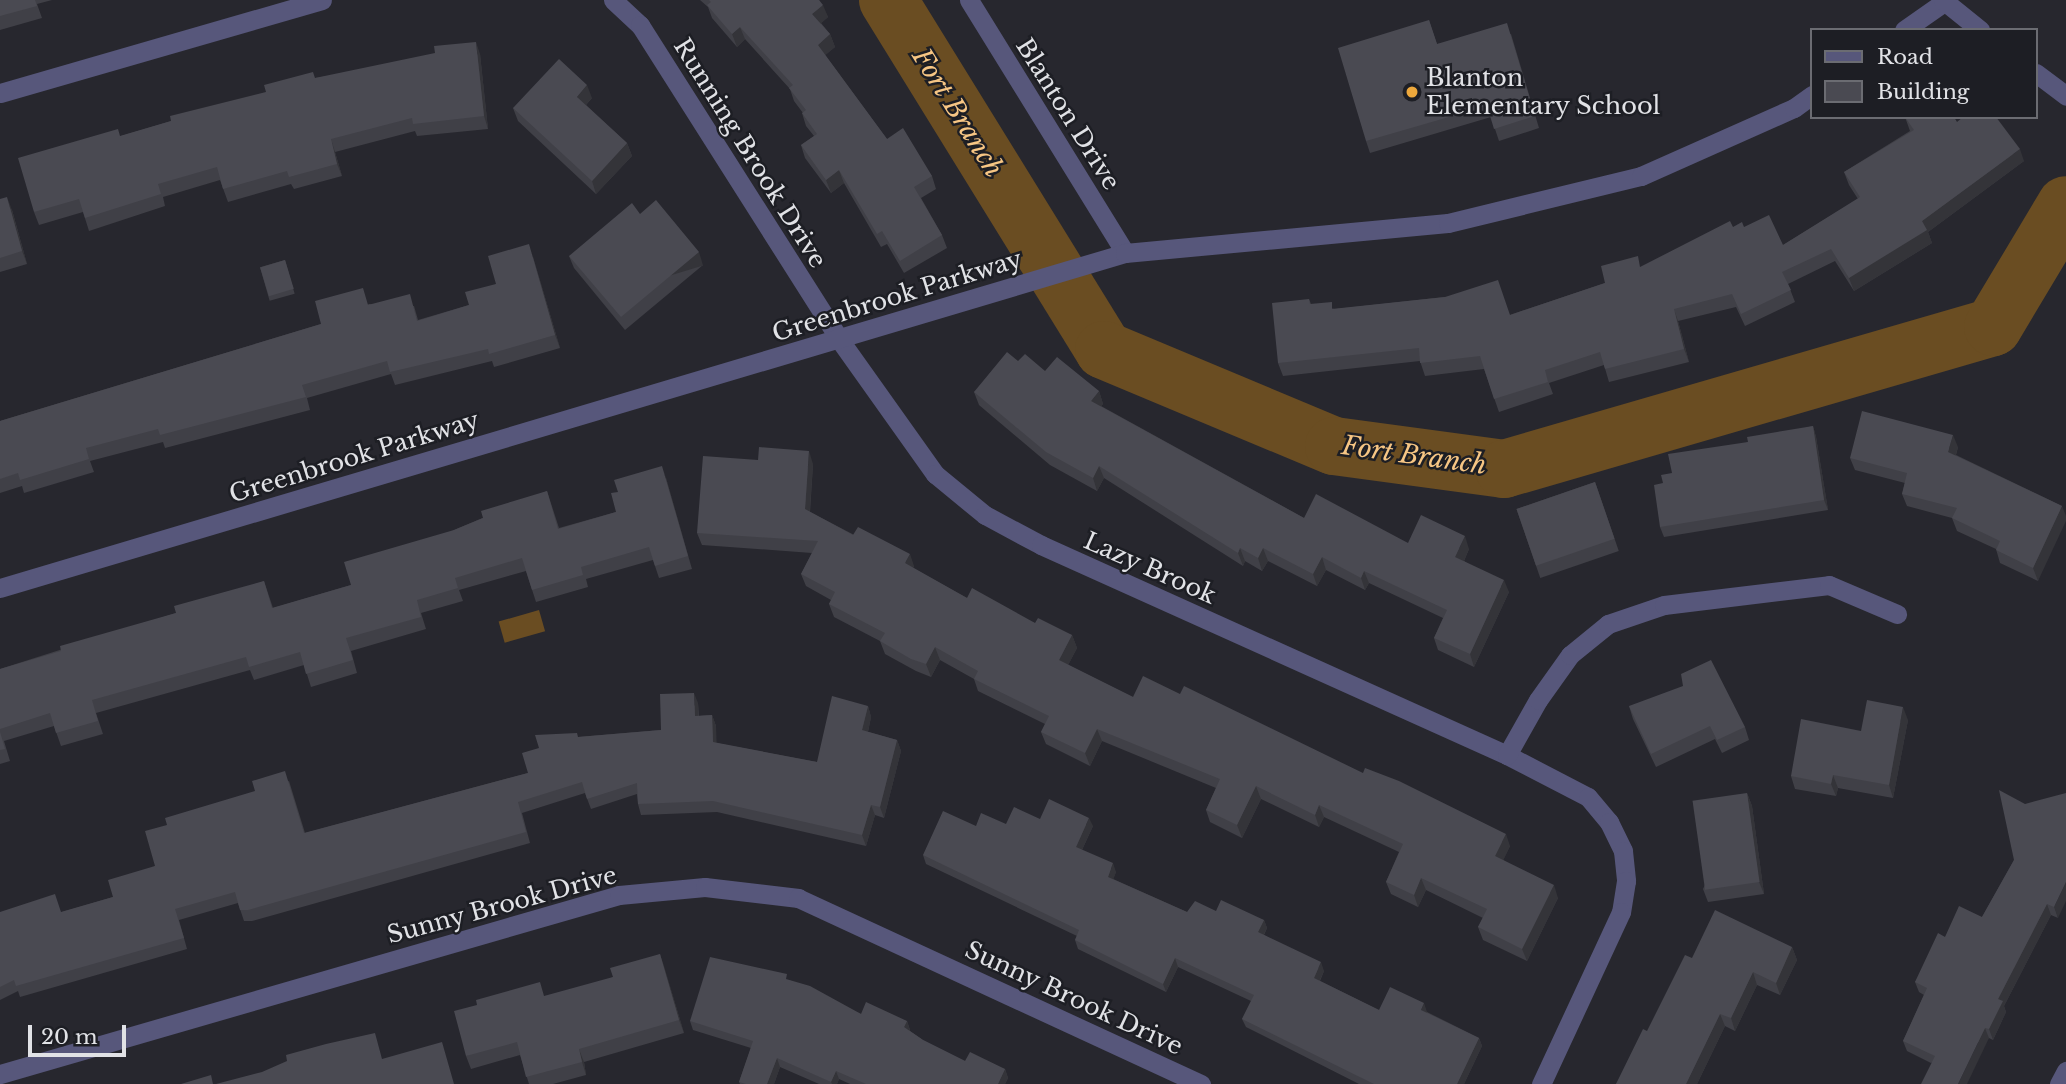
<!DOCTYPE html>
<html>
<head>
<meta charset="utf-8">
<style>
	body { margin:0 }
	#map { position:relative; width:2066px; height:1084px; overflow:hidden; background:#27272e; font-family:"Libre Baskerville",serif }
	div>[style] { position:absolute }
	.water>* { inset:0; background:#6a4d22; transform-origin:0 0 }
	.river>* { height:58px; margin:-29px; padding:0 29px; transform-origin:29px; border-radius:29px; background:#6a4d22 }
	.minor>* { height:19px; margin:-9.5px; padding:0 9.5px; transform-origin:9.5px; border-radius:9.5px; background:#57577b }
	.tertiary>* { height:19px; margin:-9.5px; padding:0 9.5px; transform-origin:9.5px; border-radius:9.5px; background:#57577b }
	.wall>* { inset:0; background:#404047; transform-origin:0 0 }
	.shaded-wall>* { inset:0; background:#343439; transform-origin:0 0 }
	.building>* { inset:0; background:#4a4a52; transform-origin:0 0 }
	.dots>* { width:19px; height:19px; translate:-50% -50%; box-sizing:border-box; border:4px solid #1d1e24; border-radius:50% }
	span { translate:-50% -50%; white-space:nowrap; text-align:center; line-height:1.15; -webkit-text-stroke:5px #1d1e24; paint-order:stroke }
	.poi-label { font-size:24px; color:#e1e2e6 }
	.left { translate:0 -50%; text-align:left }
	.street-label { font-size:24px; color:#e1e2e6 }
	.water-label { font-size:26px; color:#f7c684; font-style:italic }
	.legend { position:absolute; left:1810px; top:28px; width:228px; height:91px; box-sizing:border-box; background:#1d1e24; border:2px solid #6b6c72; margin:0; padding:9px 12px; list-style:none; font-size:21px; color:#e1e2e6 }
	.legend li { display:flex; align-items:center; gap:14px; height:35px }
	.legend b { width:35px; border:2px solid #6b6c72 }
	.scale { position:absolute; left:28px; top:1025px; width:98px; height:32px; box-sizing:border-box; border:4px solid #e1e2e6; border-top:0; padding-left:9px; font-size:21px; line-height:24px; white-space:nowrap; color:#e1e2e6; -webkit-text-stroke:5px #1d1e24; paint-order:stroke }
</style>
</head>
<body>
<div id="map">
	<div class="water">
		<div style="left:539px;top:610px;width:22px;height:42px;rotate:74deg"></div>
	</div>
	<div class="river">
		<div style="left:888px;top:0;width:411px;rotate:58.3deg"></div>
		<div style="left:1104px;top:350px;width:249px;rotate:22.7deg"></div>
		<div style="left:1334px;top:446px;width:172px;rotate:7.7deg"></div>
		<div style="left:1504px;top:469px;width:509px;rotate:-16.19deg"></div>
		<div style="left:1993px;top:327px;width:142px;rotate:-59.1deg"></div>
	</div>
	<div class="minor">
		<div style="left:613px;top:0;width:37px;rotate:43deg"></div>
		<div style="left:640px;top:25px;width:372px;rotate:57.6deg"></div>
		<div style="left:839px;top:339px;width:166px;rotate:54.6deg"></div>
		<div style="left:935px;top:474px;width:65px;rotate:39.4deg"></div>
		<div style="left:985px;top:515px;width:64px;rotate:28.2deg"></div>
		<div style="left:1041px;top:545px;width:511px;rotate:24.26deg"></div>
		<div style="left:1507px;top:755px;width:91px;rotate:27.4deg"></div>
		<div style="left:1588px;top:797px;width:33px;rotate:50deg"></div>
		<div style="left:1609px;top:822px;width:32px;rotate:64deg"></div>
		<div style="left:1623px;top:851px;width:30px;rotate:84deg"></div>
		<div style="left:1626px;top:881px;width:31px;rotate:99deg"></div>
		<div style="left:1621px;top:912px;width:190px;rotate:114.9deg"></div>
		<div style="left:969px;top:0;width:297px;rotate:58.3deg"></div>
		<div style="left:1904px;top:30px;width:49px;rotate:-35deg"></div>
		<div style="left:0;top:93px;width:335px;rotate:-16.1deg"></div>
		<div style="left:0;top:588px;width:1174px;rotate:-16.58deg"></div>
		<div style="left:1125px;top:253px;width:324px;rotate:-5.3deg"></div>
		<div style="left:1448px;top:223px;width:199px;rotate:-13.7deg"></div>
		<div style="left:1641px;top:176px;width:167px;rotate:-24deg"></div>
		<div style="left:1794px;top:108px;width:22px;rotate:-36deg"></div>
		<div style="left:1507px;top:755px;width:63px;rotate:-60.6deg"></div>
		<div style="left:1538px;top:700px;width:55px;rotate:-54.6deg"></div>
		<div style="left:1570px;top:655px;width:49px;rotate:-39.2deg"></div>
		<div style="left:1608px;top:624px;width:59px;rotate:-18.7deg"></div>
		<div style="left:1664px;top:605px;width:166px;rotate:-6.9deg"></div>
		<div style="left:1829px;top:585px;width:74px;rotate:23.1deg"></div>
		<div style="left:0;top:1074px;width:644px;rotate:-16.13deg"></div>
		<div style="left:619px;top:895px;width:86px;rotate:-5.3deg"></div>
		<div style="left:705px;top:887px;width:94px;rotate:6.7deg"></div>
		<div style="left:798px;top:898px;width:444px;rotate:24.8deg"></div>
		<div style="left:2059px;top:1084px;width:15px;rotate:-62deg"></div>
	</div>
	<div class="tertiary">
		<div style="left:1943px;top:0;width:48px;rotate:39deg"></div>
		<div style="left:2036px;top:73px;width:38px;rotate:37deg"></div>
	</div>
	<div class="wall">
		<div style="clip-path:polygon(0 0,52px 0,37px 4px,42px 18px,0 30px)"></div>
		<div style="clip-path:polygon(700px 0,819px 0,828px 17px,821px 23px,830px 34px,835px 47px,825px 55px,887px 139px,932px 176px,936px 189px,921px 198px,942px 235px,947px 248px,904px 273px,887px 244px,881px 247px,844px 183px,831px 193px,805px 158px,801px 145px,814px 136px,806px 126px,802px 113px,803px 113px,794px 101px,790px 89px,745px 39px,737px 47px,712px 18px,708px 7px)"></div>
		<div style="clip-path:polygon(1429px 20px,1437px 44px,1511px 34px,1539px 128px,1499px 141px,1491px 117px,1370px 153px,1366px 141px)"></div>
		<div style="clip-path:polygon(480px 54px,488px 129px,417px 136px,415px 131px,335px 152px,342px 176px,294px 189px,291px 184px,228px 202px,220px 180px,163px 197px,165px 206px,89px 231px,83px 212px,39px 225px,34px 212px,121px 136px,315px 78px)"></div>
		<div style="clip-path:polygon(592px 98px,586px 105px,627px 143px,632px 156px,596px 194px,518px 121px,513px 108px)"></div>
		<div style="clip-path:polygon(1905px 117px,1957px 122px,2024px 161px,1928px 232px,1932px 243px,1854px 291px,1835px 261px,1788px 284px,1795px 302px,1745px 326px,1736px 307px,1678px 321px,1689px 362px,1609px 382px,1604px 365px,1549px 383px,1553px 394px,1499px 412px,1484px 369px,1425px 376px,1420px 361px,1283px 376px,1278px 363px,1309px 299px,1311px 304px,1335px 309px,1445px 297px,1510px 315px,1605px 283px,1733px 227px,1744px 227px,1783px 245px,1858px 199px,1849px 185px,1844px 172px,1910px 131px)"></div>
		<div style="clip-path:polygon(0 199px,12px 210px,27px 264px,0 272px)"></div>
		<div style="clip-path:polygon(569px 256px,703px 265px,625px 330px,574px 268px)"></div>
		<div style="clip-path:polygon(533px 257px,560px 348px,494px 367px,492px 361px,395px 385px,391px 374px,307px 398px,310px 410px,165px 448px,163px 442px,90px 461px,94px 472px,24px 493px,22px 486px,0 493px,0 421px,321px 324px,369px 304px,414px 306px,418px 320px,469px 305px,496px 284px)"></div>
		<div style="left:285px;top:260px;width:35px;height:26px;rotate:74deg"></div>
		<div style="clip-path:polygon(1018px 361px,1099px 391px,1103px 404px,1101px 406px,1304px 518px,1408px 543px,1469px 549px,1464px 561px,1509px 592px,1474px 667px,1438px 650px,1434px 638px,1443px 618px,1369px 583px,1365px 590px,1326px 570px,1317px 586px,1268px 561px,1262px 571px,1245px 561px,1243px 566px,1104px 478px,1097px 491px,1050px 465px,979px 405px,974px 392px)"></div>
		<div style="clip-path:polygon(1813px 426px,1816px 437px,1828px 510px,1664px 537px,1660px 527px,1672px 473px,1748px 442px)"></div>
		<div style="clip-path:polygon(1958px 447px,1956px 455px,2062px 506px,2038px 581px,2000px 563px,1996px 549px,1957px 531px,1952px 518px,1907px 506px,1902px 494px,1905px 483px,1855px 470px,1850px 458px)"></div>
		<div style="clip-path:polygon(813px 464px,810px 512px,914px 566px,913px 568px,967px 598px,1035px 623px,1072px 635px,1077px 648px,1068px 665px,1133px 697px,1180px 694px,1510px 846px,1503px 860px,1558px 898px,1527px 961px,1483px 940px,1478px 927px,1483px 918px,1426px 890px,1418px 907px,1391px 894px,1386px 882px,1399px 852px,1324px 817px,1319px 827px,1261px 799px,1242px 838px,1210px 822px,1206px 810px,1216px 788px,1102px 741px,1090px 766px,1046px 744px,1041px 732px,1045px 724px,978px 691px,974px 679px,940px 660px,931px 677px,916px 671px,885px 654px,880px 641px,834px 617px,829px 604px,831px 600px,806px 586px,801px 574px,812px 553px,702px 545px,697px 533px)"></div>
		<div style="clip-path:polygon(666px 478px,692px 569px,659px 578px,653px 560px,586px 579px,588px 587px,536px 602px,526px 571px,459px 590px,463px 601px,421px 613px,426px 629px,351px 651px,357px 673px,311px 687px,304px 665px,254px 680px,250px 670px,96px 713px,103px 734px,61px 746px,54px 726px,4px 741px,10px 761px,0 764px,0 669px,176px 613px,264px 581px,273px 608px,351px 585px,454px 530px,547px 491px,559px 528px,616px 512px)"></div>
		<div style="left:1595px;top:482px;width:73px;height:83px;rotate:71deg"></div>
		<div style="clip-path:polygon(698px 703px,699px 716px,712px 715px,716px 726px,716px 743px,817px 762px,868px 706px,871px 717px,868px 732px,897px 740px,901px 751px,884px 818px,875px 815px,866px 846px,717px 812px,641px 815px,638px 804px,637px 794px,591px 809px,585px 793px,522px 813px,530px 843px,252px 921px,244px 921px,238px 903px,179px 920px,187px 949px,20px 997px,18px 991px,0 1000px,0 912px,62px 912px,113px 897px,155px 866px,167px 825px,289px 781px,305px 833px,528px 773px,578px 737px,661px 730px)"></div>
		<div style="clip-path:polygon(1629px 706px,1745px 727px,1749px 740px,1722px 753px,1715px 739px,1656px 767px,1633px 719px)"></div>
		<div style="clip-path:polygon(1908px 720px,1893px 798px,1838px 788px,1836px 796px,1795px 789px,1791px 776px,1861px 731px)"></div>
		<div style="clip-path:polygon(1747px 793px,1752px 806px,1764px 894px,1708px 902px,1703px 889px)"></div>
		<div style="clip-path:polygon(2025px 804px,2058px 918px,2051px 915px,2004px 1006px,2006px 1012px,1993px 1040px,1989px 1038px,1931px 1063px,1907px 1051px,1903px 1041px,1924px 995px,1919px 992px,1915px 982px,1945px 937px,1982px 917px,2014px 860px)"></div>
		<div style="clip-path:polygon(1040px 819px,1093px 826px,1082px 850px,1116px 872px,1113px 879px,1187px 912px,1216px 911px,1264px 920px,1267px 928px,1264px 935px,1324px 971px,1320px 981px,1379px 1010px,1427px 1012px,1479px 1038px,1482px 1046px,1464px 1084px,1359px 1084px,1246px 1027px,1242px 1019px,1251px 1001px,1178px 967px,1166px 992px,1078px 949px,1075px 940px,1077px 936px,926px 864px,923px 855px,976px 826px,1006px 824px)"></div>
		<div style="clip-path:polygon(1792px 947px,1797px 960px,1780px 995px,1757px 985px,1735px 1031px,1725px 1026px,1697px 1084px,1616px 1084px,1692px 958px)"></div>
		<div style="clip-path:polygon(660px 954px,684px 1033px,584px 1062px,586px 1075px,553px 1084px,529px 1084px,520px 1055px,471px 1069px,466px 1056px,613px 977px)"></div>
		<div style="clip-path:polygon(789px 980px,861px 1014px,907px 1021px,910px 1030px,910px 1031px,923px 1040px,965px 1061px,1005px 1069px,1008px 1078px,1005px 1084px,850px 1084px,839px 1079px,837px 1084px,819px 1084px,780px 1067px,774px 1084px,740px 1084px,739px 1082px,751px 1048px,693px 1030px,690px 1021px)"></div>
	</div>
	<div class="shaded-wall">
		<div style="clip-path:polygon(823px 5px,828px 17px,817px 27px,812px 14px)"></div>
		<div style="clip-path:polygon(740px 27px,745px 39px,737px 47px,732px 34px)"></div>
		<div style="clip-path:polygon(830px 34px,835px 47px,822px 58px,818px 45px)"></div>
		<div style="clip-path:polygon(476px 42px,480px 54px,488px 129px,484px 116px)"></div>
		<div style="clip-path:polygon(587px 85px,592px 98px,582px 109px,577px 97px)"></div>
		<div style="clip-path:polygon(331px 139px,335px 152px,342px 176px,337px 164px)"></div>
		<div style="clip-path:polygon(627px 143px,632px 156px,596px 194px,592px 181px)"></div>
		<div style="clip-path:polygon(2020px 149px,2024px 161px,1928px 232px,1932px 243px,1854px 291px,1849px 278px,1922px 221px)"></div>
		<div style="clip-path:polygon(839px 170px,844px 183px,831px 193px,826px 180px)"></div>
		<div style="clip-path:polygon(7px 197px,12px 210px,27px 264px,22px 251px)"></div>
		<div style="clip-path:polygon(529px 244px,533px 257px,560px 348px,555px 335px)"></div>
		<div style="left:699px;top:252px;width:14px;height:102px;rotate:73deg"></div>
		<div style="clip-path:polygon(1674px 309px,1678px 321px,1689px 362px,1684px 349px)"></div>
		<div style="clip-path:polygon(1099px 391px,1103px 404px,1095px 413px,1091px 401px)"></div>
		<div style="clip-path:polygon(1813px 426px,1816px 437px,1828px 510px,1824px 500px)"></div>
		<div style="clip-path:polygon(1953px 435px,1958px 447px,1953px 465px,1948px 452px)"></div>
		<div style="clip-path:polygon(809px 451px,813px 464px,809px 522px,805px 509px)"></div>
		<div style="clip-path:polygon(662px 466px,666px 478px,692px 569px,688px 556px)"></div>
		<div style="clip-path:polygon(1099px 466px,1104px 478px,1097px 491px,1093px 478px)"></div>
		<div style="clip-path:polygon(2062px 506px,2066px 516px,2066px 521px,2038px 581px,2033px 568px)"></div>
		<div style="clip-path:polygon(1465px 536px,1469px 549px,1460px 570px,1455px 557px)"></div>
		<div style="clip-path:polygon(1240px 548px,1245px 561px,1243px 566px,1238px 553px)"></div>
		<div style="clip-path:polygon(1263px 548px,1268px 561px,1262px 571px,1258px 558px)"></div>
		<div style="clip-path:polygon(910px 554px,914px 566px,909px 576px,905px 563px)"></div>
		<div style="clip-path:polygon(1322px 557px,1326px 570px,1317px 586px,1313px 574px)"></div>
		<div style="clip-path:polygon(1364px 571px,1369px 583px,1365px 590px,1361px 578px)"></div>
		<div style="clip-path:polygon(1504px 580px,1509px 592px,1474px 667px,1470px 654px)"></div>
		<div style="clip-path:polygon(1072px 635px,1077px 648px,1064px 673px,1059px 660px)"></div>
		<div style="clip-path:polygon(935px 647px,940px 660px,931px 677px,926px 664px)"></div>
		<div style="clip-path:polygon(694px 693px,698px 703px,699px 727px,695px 716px)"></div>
		<div style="clip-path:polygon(868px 706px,871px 717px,866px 741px,862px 730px)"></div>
		<div style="clip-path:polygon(1903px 707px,1908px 720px,1893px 798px,1889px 785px)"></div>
		<div style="clip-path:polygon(712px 715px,716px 726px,717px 753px,713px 742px)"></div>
		<div style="clip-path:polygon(1097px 729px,1102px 741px,1090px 766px,1085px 753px)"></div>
		<div style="clip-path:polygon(897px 740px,901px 751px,884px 818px,880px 807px)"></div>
		<div style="clip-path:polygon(1833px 775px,1838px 788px,1836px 796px,1831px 784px)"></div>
		<div style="clip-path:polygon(1256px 786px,1261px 799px,1242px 838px,1237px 825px)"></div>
		<div style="clip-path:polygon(1747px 793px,1752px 806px,1764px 894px,1759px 882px)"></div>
		<div style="clip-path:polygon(871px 805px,875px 815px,866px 846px,862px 835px)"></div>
		<div style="clip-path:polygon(1319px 805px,1324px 817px,1319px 827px,1315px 815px)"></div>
		<div style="clip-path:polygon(1089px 818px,1093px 826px,1079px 856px,1076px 847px)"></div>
		<div style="clip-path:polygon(1506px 834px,1510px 846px,1499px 869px,1495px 856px)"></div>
		<div style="clip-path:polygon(1113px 863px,1116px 872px,1111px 886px,1108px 877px)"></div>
		<div style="clip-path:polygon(1421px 878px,1426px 890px,1418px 907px,1414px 895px)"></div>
		<div style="clip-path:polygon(2066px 882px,2066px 901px,2058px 918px,2054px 907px)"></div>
		<div style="clip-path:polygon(1554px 885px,1558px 898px,1527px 961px,1522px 949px)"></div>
		<div style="clip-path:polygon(2047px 904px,2051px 915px,2004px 1006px,2006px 1012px,1993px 1040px,1989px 1029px,1998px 999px)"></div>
		<div style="clip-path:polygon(1264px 920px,1267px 928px,1261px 940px,1258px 932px)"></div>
		<div style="clip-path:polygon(1792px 947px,1797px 960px,1780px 995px,1776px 983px)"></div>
		<div style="clip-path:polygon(660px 954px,664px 966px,684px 1033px,679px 1020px)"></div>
		<div style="clip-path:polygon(1175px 958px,1178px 967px,1166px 992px,1163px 984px)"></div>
		<div style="clip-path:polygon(1321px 962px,1324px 971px,1317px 986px,1314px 978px)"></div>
		<div style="clip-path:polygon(1753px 972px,1757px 985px,1735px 1031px,1731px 1018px)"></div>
		<div style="clip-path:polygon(1424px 1003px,1427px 1012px,1424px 1018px,1421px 1010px)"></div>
		<div style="clip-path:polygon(1720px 1014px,1725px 1026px,1697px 1084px,1686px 1084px)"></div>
		<div style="clip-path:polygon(907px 1021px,910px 1030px,907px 1036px,904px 1027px)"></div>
		<div style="clip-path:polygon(1985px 1028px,1989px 1038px,1967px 1084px,1958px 1084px)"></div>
		<div style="clip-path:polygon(1479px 1038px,1482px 1046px,1464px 1084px,1457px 1084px)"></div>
		<div style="clip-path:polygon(579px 1049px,584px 1062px,586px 1075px,582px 1062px)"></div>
		<div style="clip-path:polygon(777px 1058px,780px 1067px,774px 1084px,767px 1084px)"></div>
		<div style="clip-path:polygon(1005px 1069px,1008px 1078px,1005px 1084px,998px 1084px)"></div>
		<div style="clip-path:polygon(836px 1071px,839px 1079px,837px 1084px,832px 1084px,831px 1082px)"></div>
	</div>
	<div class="building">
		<div style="clip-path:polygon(0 0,35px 0,37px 6px,0 16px)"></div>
		<div style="clip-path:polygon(709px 0,819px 0,823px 5px,812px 14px,830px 34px,818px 45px,887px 139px,903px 128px,932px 176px,914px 187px,942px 235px,900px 261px,882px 231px,877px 234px,839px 170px,826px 180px,801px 145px,817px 134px,802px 113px,806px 110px,789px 88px,793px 85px,740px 27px,732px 34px,707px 5px,711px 2px)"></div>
		<div style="clip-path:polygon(1429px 20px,1437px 44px,1507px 23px,1535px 116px,1494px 129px,1487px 106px,1366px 141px,1338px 48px)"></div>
		<div style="clip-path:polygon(476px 42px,484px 116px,413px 124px,412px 118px,331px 139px,337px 164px,289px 177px,287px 171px,223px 189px,217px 167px,158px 184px,161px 194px,85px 218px,79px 199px,34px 212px,18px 158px,118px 129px,120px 136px,171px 121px,170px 116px,266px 92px,264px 85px,313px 72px,315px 78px,435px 53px,434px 46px)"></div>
		<div style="clip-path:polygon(559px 59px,587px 85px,577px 97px,627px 143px,592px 181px,513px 108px)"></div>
		<div style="clip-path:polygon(1905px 117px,1954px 117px,1957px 122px,1963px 117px,1996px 117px,2020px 149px,1922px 221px,1927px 230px,1849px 278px,1831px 249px,1782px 272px,1791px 290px,1741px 314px,1732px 294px,1674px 309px,1684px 349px,1605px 369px,1600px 352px,1545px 370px,1548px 382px,1494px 399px,1480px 356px,1420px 363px,1419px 348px,1278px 363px,1272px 303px,1309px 299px,1310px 304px,1332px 302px,1332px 309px,1445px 297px,1498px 280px,1510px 315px,1605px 283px,1601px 266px,1638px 256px,1640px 267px,1730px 221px,1733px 227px,1742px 222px,1744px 227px,1769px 215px,1783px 245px,1860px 197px,1844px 172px,1914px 130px)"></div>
		<div style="clip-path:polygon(7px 197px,22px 251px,0 258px,0 199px)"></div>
		<div style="clip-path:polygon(656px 200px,699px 252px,621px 317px,569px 256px,632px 203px,640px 214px)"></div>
		<div style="clip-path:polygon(529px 244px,555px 335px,489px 354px,488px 349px,390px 372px,387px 361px,302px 385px,306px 397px,160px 435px,158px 429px,86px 448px,89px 459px,20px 480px,18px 473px,0 479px,0 421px,321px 324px,315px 301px,363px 288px,368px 305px,410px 294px,417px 321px,469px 305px,465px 292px,496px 284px,488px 256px)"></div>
		<div style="left:285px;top:260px;width:30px;height:26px;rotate:73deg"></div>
		<div style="clip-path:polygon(1007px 352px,1018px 361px,1025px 354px,1045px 371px,1057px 357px,1099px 391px,1091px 401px,1304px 518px,1316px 494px,1408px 543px,1421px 515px,1465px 536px,1455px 557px,1504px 580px,1470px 654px,1434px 638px,1447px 610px,1364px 571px,1361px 578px,1322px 557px,1313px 574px,1263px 548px,1258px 558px,1240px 548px,1238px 553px,1099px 466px,1093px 478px,1046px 452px,974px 392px)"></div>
		<div style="clip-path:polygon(1862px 411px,1953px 435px,1948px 452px,2062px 506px,2033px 568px,1996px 550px,2000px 541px,1952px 518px,1957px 508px,1902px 494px,1907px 473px,1850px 458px)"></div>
		<div style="clip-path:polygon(1813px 426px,1824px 500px,1660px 527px,1654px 485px,1663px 483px,1661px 475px,1672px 473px,1668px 454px,1748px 442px,1747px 437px)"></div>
		<div style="clip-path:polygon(759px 447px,809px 451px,805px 509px,853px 535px,858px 527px,910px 554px,905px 563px,967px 598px,972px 588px,1035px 623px,1038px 618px,1072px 635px,1059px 660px,1133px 697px,1143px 676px,1180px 694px,1184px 686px,1363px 773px,1365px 768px,1399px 781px,1506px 834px,1495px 856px,1554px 885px,1522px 949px,1478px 927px,1487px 909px,1421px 878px,1414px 895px,1386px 882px,1403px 844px,1319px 805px,1315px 815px,1256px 786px,1237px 825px,1206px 810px,1220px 779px,1097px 729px,1085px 753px,1041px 732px,1049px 716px,974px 679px,978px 671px,935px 647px,926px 664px,911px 659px,880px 641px,885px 633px,829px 604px,835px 592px,801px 574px,818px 541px,697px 533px,703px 456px,758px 460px)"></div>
		<div style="clip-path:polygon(662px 466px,688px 556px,655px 566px,649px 547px,581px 567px,583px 575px,532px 590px,522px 558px,455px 578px,458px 588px,417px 600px,421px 617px,346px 638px,353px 660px,306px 674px,300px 652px,249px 667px,246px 657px,92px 700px,98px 721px,56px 733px,50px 713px,0 729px,0 669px,61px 651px,60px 646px,176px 613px,174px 606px,264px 581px,272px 608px,351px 585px,344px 562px,454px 530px,483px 518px,481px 511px,547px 491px,558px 529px,616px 512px,611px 493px,618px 492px,614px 480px)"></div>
		<div style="left:1595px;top:482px;width:60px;height:83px;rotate:71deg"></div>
		<div style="clip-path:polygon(1711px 660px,1745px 727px,1717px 740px,1710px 726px,1651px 754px,1629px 706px,1683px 686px,1681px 674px)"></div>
		<div style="clip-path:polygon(694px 693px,695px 716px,712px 715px,713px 742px,817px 762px,832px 696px,868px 706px,862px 730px,897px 740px,880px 807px,871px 805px,862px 835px,713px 801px,638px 804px,637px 783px,587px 799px,582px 782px,518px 802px,526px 832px,248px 910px,240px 910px,235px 892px,175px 909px,184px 938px,16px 986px,14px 980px,0 987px,0 912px,55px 894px,61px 912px,113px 897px,108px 880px,155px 866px,145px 831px,167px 825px,165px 818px,255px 791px,252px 781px,285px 771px,304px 833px,528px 773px,522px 753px,539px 748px,535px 735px,577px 733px,578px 737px,661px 730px,660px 694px)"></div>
		<div style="clip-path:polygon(1867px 700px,1903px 707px,1889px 785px,1833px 775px,1831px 784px,1791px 776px,1801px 719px,1861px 731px)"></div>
		<div style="clip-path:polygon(0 732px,5px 749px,0 750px)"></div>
		<div style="clip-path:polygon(1999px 790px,2025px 804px,2066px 793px,2066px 882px,2054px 907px,2047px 904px,1998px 999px,2003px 1001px,1989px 1029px,1985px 1028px,1958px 1084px,1921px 1084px,1935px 1056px,1903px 1041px,1927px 988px,1915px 982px,1938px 933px,1945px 937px,1959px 906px,1982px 917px,2014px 860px)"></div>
		<div style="left:1747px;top:793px;width:90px;height:55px;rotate:82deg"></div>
		<div style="clip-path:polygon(1049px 799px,1089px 818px,1076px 847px,1113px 863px,1108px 877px,1187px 912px,1195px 901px,1216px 911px,1221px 900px,1264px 920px,1258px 932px,1321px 962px,1314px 978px,1379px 1010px,1390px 987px,1424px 1003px,1421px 1010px,1479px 1038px,1457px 1084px,1374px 1084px,1242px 1019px,1254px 995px,1175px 958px,1163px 984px,1075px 940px,1079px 930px,923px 855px,943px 811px,976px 826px,981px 813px,1006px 824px,1014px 807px,1040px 819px)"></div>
		<div style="clip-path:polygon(1715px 910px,1792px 947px,1776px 983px,1753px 972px,1731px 1018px,1720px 1014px,1686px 1084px,1616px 1084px,1643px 1029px,1647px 1031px,1685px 955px,1692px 958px)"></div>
		<div style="clip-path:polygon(660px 954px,679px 1020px,579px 1049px,582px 1062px,526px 1077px,517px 1042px,466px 1056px,454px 1011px,477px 1005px,476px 1000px,540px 982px,544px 996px,613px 977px,610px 968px)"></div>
		<div style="clip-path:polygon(710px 957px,787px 974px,786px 979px,810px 986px,861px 1014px,866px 1002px,907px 1021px,904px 1027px,923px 1040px,965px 1061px,970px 1052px,1005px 1069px,998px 1084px,866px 1084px,836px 1071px,831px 1082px,777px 1058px,767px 1084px,746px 1084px,739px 1082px,753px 1041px,690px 1021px)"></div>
		<div style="clip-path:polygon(375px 1033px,382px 1059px,442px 1042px,454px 1084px,216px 1084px,262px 1072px,287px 1061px,286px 1055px,326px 1044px)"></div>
		<div style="clip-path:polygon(211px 1075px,213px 1084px,181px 1084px)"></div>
	</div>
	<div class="dots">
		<div style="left:1412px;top:92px;background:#eda83c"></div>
	</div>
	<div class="poi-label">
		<span class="left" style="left:1426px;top:92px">Blanton<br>Elementary School</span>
	</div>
	<div class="street-label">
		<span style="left:1068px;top:114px;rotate:58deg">Blanton Drive</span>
		<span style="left:750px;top:153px;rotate:58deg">Running Brook Drive</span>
		<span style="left:897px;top:296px;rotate:-17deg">Greenbrook Parkway</span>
		<span style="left:354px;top:457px;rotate:-17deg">Greenbrook Parkway</span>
		<span style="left:1150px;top:568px;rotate:24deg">Lazy Brook</span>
		<span style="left:502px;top:905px;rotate:-15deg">Sunny Brook Drive</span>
		<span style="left:1074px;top:998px;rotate:25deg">Sunny Brook Drive</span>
	</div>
	<div class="water-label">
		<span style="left:957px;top:113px;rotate:58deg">Fort Branch</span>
		<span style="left:1414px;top:456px;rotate:8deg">Fort Branch</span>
	</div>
	<ul class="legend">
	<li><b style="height:9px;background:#57577b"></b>Road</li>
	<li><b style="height:19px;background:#4a4a52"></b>Building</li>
	</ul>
	<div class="scale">20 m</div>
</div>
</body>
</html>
